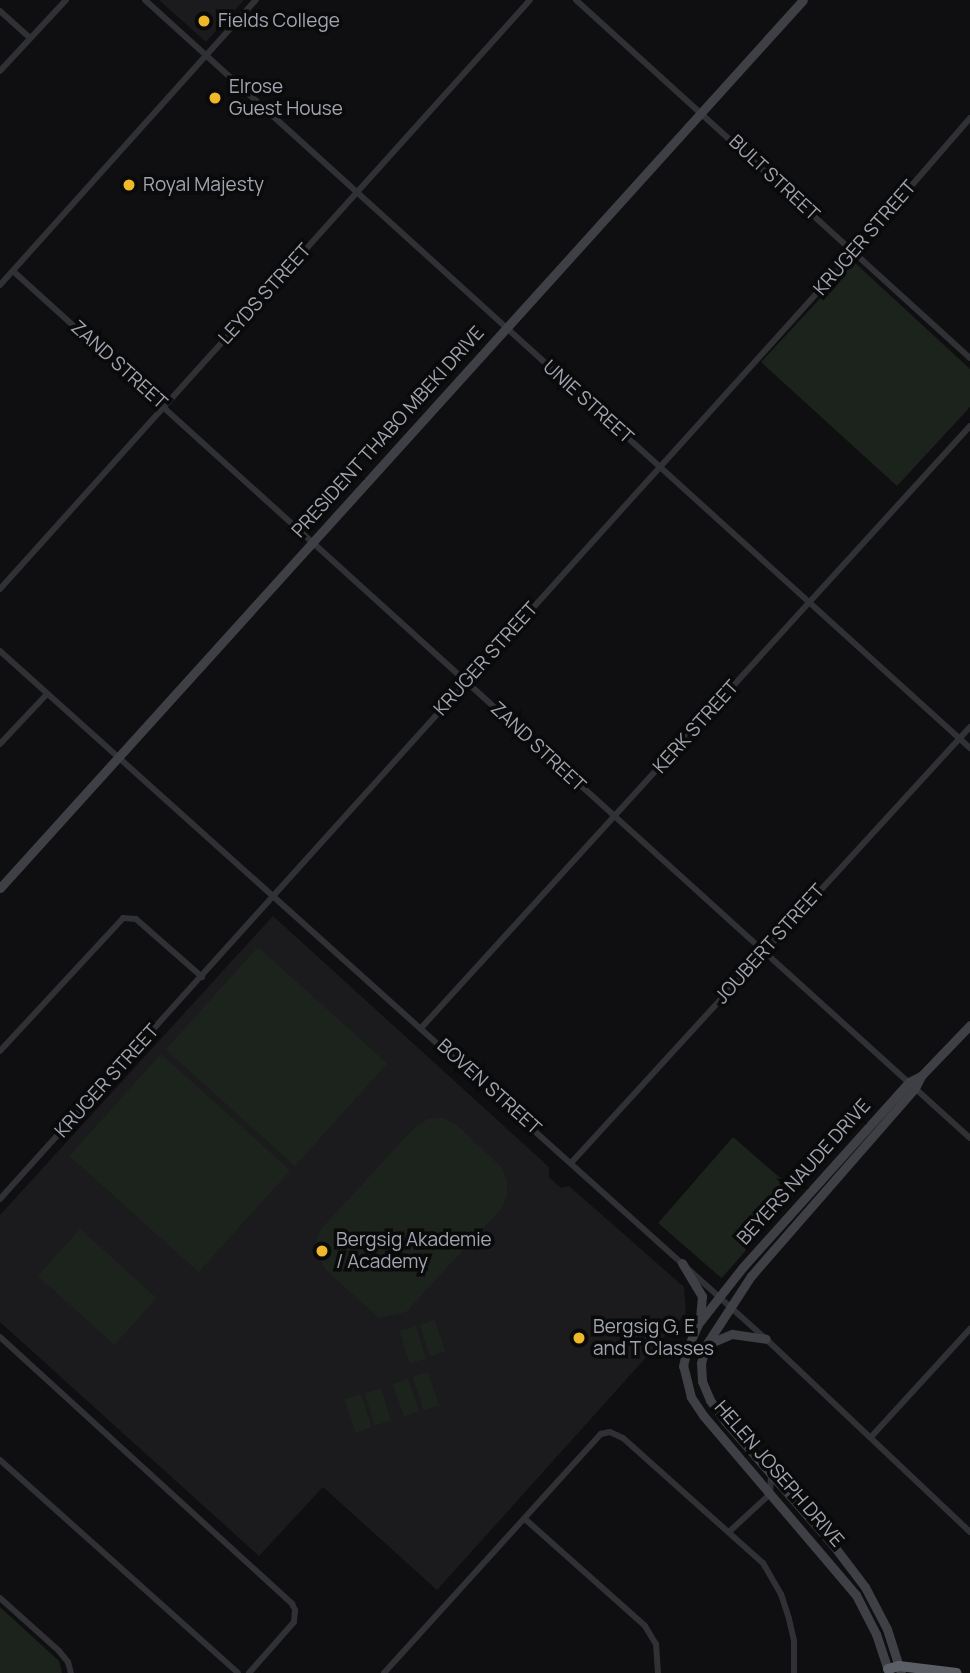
<!DOCTYPE html>
<html>
<head>
<meta charset="utf-8">
<style>
	body { margin:0 }
	#map { position:relative; width:970px; height:1673px; overflow:hidden; background:#0f0f11; font-family:Manrope,sans-serif }
	div>[style] { position:absolute }
	.built>* { inset:0; background:#1b1b1e }
	.green>* { inset:0; background:#1c231d; transform-origin:0 0 }
	.street>* { height:6px; margin:-3px; padding:0 3px; transform-origin:3px; border-radius:3px; background:#303135 }
	.secondary>* { height:9px; margin:-4.5px; padding:0 4.5px; transform-origin:4.5px; border-radius:4.5px; background:#3e4045 }
	.highway>* { height:10px; margin:-5px; padding:0 5px; transform-origin:5px; border-radius:5px; background:#5c5e66 }
	.dots>* { width:19px; height:19px; translate:-50% -50%; box-sizing:border-box; border:4px solid #0a0a0b; border-radius:50% }
	span { translate:-50% -50%; white-space:nowrap; text-align:center; line-height:1.15; -webkit-text-stroke:7px #0a0a0b; paint-order:stroke }
	.poi-label { font-size:19px; color:#a0a5b1 }
	.left { translate:0 -50%; text-align:left }
	.street-label { font-size:19px; color:#a0a5b1 }
</style>
</head>
<body>
<div id="map">
	<div class="built">
		<div style="clip-path:polygon(159px 0,244px 0,206px 42px)"></div>
		<div style="clip-path:polygon(273px 916px,549px 1167px,549px 1177px,561px 1188px,569px 1186px,684px 1287px,686px 1313px,437px 1590px,323px 1487px,259px 1556px,0 1322px,0 1215px)"></div>
	</div>
	<div class="green">
		<div style="clip-path:polygon(854px 262px,970px 369px,970px 407px,897px 486px,761px 362px)"></div>
		<div style="left:258px;top:947px;width:174px;height:138px;rotate:42deg"></div>
		<div style="left:161px;top:1054px;width:174px;height:137px;rotate:42deg"></div>
		<div style="clip-path:polygon(444px 1118px,457px 1125px,501px 1167px,507px 1181px,507px 1195px,502px 1208px,406px 1312px,379px 1318px,326px 1270px,318px 1257px,316px 1242px,321px 1229px,414px 1128px,428px 1119px)"></div>
		<div style="left:733px;top:1137px;width:84px;height:114px;rotate:41deg"></div>
		<div style="left:80px;top:1229px;width:103px;height:63px;rotate:42deg"></div>
		<div style="left:435px;top:1320px;width:33px;height:16px;rotate:72deg"></div>
		<div style="left:416px;top:1326px;width:34px;height:17px;rotate:73deg"></div>
		<div style="left:428px;top:1372px;width:35px;height:16px;rotate:72deg"></div>
		<div style="left:408px;top:1379px;width:34px;height:16px;rotate:71deg"></div>
		<div style="left:381px;top:1388px;width:34px;height:17px;rotate:73deg"></div>
		<div style="left:361px;top:1394px;width:35px;height:17px;rotate:72deg"></div>
		<div style="clip-path:polygon(0 1607px,59px 1661px,62px 1673px,0 1673px)"></div>
	</div>
	<div class="street">
		<div style="left:145px;top:0;width:1114px;rotate:42.2deg"></div>
		<div style="left:576px;top:0;width:532px;rotate:42.26deg"></div>
		<div style="left:0;top:11px;width:40px;rotate:42deg"></div>
		<div style="left:0;top:71px;width:97px;rotate:-47.1deg"></div>
		<div style="left:13px;top:271px;width:1291px;rotate:42.18deg"></div>
		<div style="left:0;top:285px;width:383px;rotate:-48.1deg"></div>
		<div style="left:0;top:589px;width:792px;rotate:-48.02deg"></div>
		<div style="left:0;top:651px;width:1030px;rotate:41.93deg"></div>
		<div style="left:766px;top:1339px;width:281px;rotate:43.4deg"></div>
		<div style="left:0;top:744px;width:69px;rotate:-46.8deg"></div>
		<div style="left:422px;top:1027px;width:813px;rotate:-47.64deg"></div>
		<div style="left:0;top:1051px;width:181px;rotate:-47.2deg"></div>
		<div style="left:123px;top:918px;width:13px;rotate:4deg"></div>
		<div style="left:136px;top:919px;width:88px;rotate:41.3deg"></div>
		<div style="left:571px;top:1163px;width:591px;rotate:-47.54deg"></div>
		<div style="left:0;top:1199px;width:1275px;rotate:-47.96deg"></div>
		<div style="left:854px;top:252px;width:177px;rotate:-49.1deg"></div>
		<div style="left:0;top:1337px;width:396px;rotate:42.4deg"></div>
		<div style="left:292px;top:1604px;width:7px;rotate:63deg"></div>
		<div style="left:295px;top:1610px;width:12px;rotate:95deg"></div>
		<div style="left:294px;top:1622px;width:68px;rotate:131.4deg"></div>
		<div style="left:871px;top:1437px;width:147px;rotate:-47.5deg"></div>
		<div style="left:0;top:1460px;width:319px;rotate:41.8deg"></div>
		<div style="left:525px;top:1519px;width:161px;rotate:41.7deg"></div>
		<div style="left:645px;top:1626px;width:21px;rotate:59deg"></div>
		<div style="left:656px;top:1644px;width:29px;rotate:86deg"></div>
		<div style="left:730px;top:1531px;width:54px;rotate:-42.8deg"></div>
		<div style="left:770px;top:1494px;width:19px;rotate:-87deg"></div>
		<div style="left:0;top:1598px;width:79px;rotate:41.9deg"></div>
		<div style="left:59px;top:1651px;width:14px;rotate:51deg"></div>
		<div style="left:68px;top:1662px;width:11px;rotate:75deg"></div>
		<div style="left:384px;top:1673px;width:323px;rotate:-47.8deg"></div>
		<div style="left:601px;top:1434px;width:9px;rotate:-13deg"></div>
		<div style="left:610px;top:1432px;width:14px;rotate:25deg"></div>
		<div style="left:623px;top:1438px;width:188px;rotate:41.8deg"></div>
		<div style="left:763px;top:1563px;width:36px;rotate:60deg"></div>
		<div style="left:781px;top:1594px;width:26px;rotate:72deg"></div>
		<div style="left:789px;top:1619px;width:23px;rotate:77deg"></div>
		<div style="left:794px;top:1641px;width:32px;rotate:90deg"></div>
	</div>
	<div class="secondary">
		<div style="left:0;top:888px;width:1197px;rotate:-47.88deg"></div>
		<div style="left:682px;top:1263px;width:39px;rotate:59deg"></div>
		<div style="left:702px;top:1296px;width:23px;rotate:95deg"></div>
		<div style="left:708px;top:1344px;width:26px;rotate:-23deg"></div>
		<div style="left:732px;top:1334px;width:34px;rotate:8deg"></div>
		<div style="left:889px;top:1673px;width:41px;rotate:-108.4deg"></div>
		<div style="left:876px;top:1634px;width:44px;rotate:-117.1deg"></div>
		<div style="left:856px;top:1595px;width:236px;rotate:-130.4deg"></div>
		<div style="left:703px;top:1415px;width:22px;rotate:-124deg"></div>
		<div style="left:691px;top:1397px;width:32px;rotate:-104deg"></div>
		<div style="left:683px;top:1366px;width:17px;rotate:-77deg"></div>
		<div style="left:687px;top:1349px;width:27px;rotate:-66deg"></div>
		<div style="left:698px;top:1324px;width:71px;rotate:-51.8deg"></div>
		<div style="left:742px;top:1268px;width:250px;rotate:-48.1deg"></div>
		<div style="left:909px;top:1082px;width:13px;rotate:-27deg"></div>
		<div style="left:901px;top:1673px;width:46px;rotate:-107.7deg"></div>
		<div style="left:887px;top:1629px;width:47px;rotate:-117.6deg"></div>
		<div style="left:865px;top:1587px;width:53px;rotate:-127.3deg"></div>
		<div style="left:833px;top:1545px;width:164px;rotate:-131.1deg"></div>
		<div style="left:725px;top:1421px;width:26px;rotate:-126deg"></div>
		<div style="left:710px;top:1400px;width:21px;rotate:-113deg"></div>
		<div style="left:702px;top:1381px;width:18px;rotate:-93deg"></div>
		<div style="left:701px;top:1363px;width:19px;rotate:-74deg"></div>
		<div style="left:706px;top:1345px;width:82px;rotate:-56.9deg"></div>
		<div style="left:751px;top:1276px;width:249px;rotate:-48.9deg"></div>
		<div style="left:915px;top:1088px;width:13px;rotate:-63deg"></div>
		<div style="left:921px;top:1076px;width:71px;rotate:-46.1deg"></div>
	</div>
	<div class="highway">
		<div style="left:888px;top:1669px;width:11px;rotate:-15deg"></div>
		<div style="left:899px;top:1666px;width:58px;rotate:6.9deg"></div>
	</div>
	<div class="dots">
		<div style="left:204px;top:21px;background:#efb829"></div>
		<div style="left:215px;top:98px;background:#efb829"></div>
		<div style="left:129px;top:185px;background:#efb829"></div>
		<div style="left:322px;top:1251px;background:#efb829"></div>
		<div style="left:579px;top:1338px;background:#efb829"></div>
	</div>
	<div class="poi-label">
		<span class="left" style="left:218px;top:21px">Fields College</span>
		<span class="left" style="left:229px;top:98px">Elrose<br>Guest House</span>
		<span class="left" style="left:143px;top:185px">Royal Majesty</span>
		<span class="left" style="left:336px;top:1251px">Bergsig Akademie<br>/ Academy</span>
		<span class="left" style="left:593px;top:1338px">Bergsig G, E<br>and T Classes</span>
	</div>
	<div class="street-label">
		<span style="left:774px;top:178px;rotate:43deg">BULT STREET</span>
		<span style="left:865px;top:238px;rotate:-49deg">KRUGER STREET</span>
		<span style="left:265px;top:294px;rotate:-48deg">LEYDS STREET</span>
		<span style="left:119px;top:365px;rotate:42deg">ZAND STREET</span>
		<span style="left:588px;top:402px;rotate:42deg">UNIE STREET</span>
		<span style="left:388px;top:432px;rotate:-48deg">PRESIDENT THABO MBEKI DRIVE</span>
		<span style="left:486px;top:659px;rotate:-48deg">KRUGER STREET</span>
		<span style="left:696px;top:727px;rotate:-48deg">KERK STREET</span>
		<span style="left:538px;top:747px;rotate:43deg">ZAND STREET</span>
		<span style="left:770px;top:944px;rotate:-48deg">JOUBERT STREET</span>
		<span style="left:107px;top:1081px;rotate:-48deg">KRUGER STREET</span>
		<span style="left:489px;top:1087px;rotate:42deg">BOVEN STREET</span>
		<span style="left:804px;top:1172px;rotate:-48deg">BEYERS NAUDE DRIVE</span>
		<span style="left:779px;top:1474px;rotate:49deg">HELEN JOSEPH DRIVE</span>
	</div>
</div>
</body>
</html>
